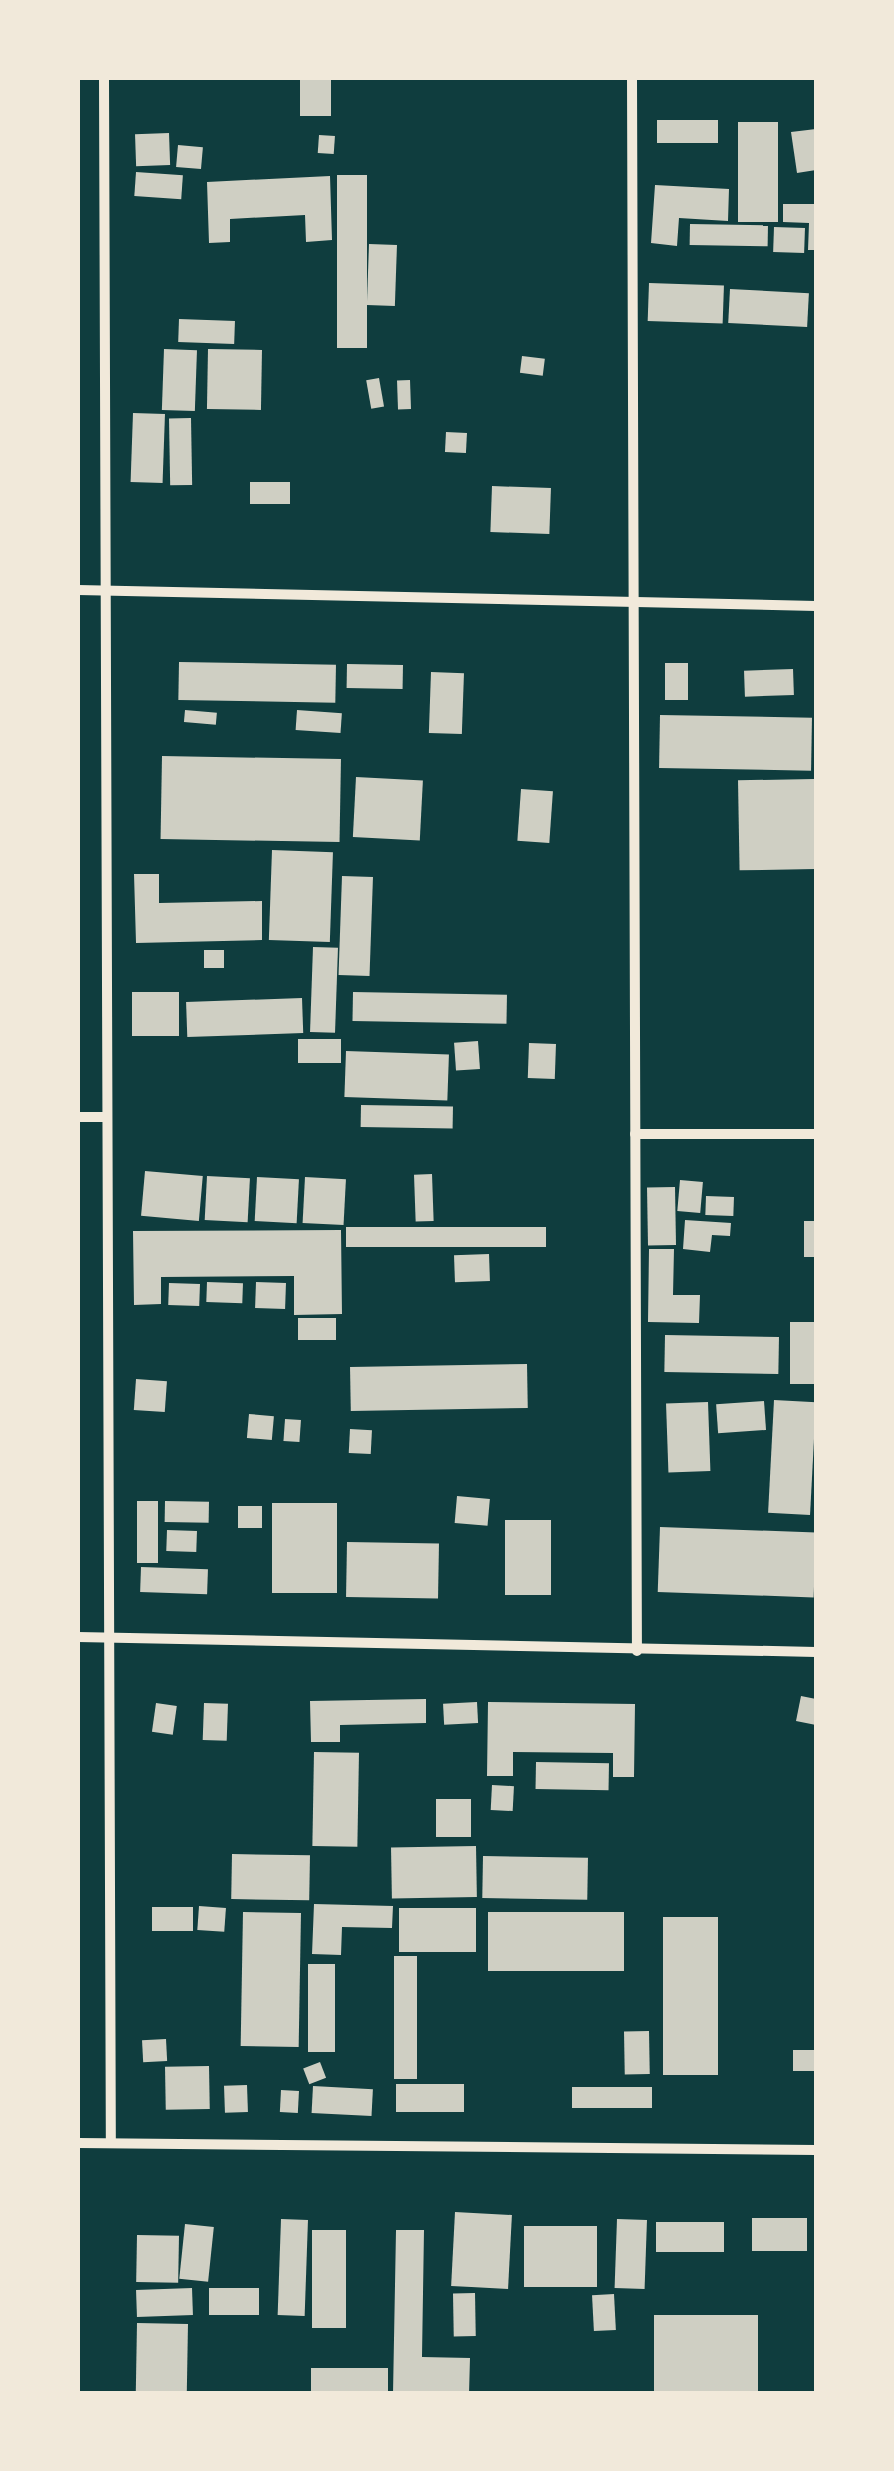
<!DOCTYPE html>
<html>
<head>
<meta charset="utf-8">
<style>
	body { margin:0 }
	#map { position:relative; width:894px; height:2471px; overflow:hidden; background:#0f3d3e; font-family:"IBM Plex Serif",serif }
	div>[style] { position:absolute }
	.building>* { inset:0; background:#cfcfc3; transform-origin:0 0 }
	.minor>* { height:10px; margin:-5px; padding:0 5px; transform-origin:5px; border-radius:5px; background:#f1e9da }
	span { translate:-50% -50%; white-space:nowrap; text-align:center; line-height:1.15; -webkit-text-stroke:8px #f1e9da; paint-order:stroke }
	.frame { position:absolute; inset:0; border:80px solid #f1e9da; pointer-events:none }
</style>
</head>
<body>
<div id="map">
	<div class="building">
		<div style="left:300px;top:78px;width:31px;height:38px"></div>
		<div style="left:657px;top:120px;width:61px;height:23px"></div>
		<div style="left:738px;top:122px;width:40px;height:100px"></div>
		<div style="clip-path:polygon(816px 129px,816px 170px,797px 173px,791px 132px)"></div>
		<div style="left:169px;top:133px;width:32px;height:34px;rotate:88deg"></div>
		<div style="left:319px;top:135px;width:16px;height:18px;rotate:4deg"></div>
		<div style="left:178px;top:145px;width:25px;height:22px;rotate:5deg"></div>
		<div style="left:136px;top:172px;width:47px;height:24px;rotate:4deg"></div>
		<div style="left:337px;top:175px;width:30px;height:173px"></div>
		<div style="clip-path:polygon(330px 176px,332px 240px,306px 242px,305px 215px,230px 219px,230px 242px,209px 243px,207px 182px)"></div>
		<div style="clip-path:polygon(655px 185px,729px 189px,728px 221px,679px 218px,677px 246px,651px 243px)"></div>
		<div style="clip-path:polygon(783px 204px,816px 204px,816px 250px,808px 250px,809px 223px,783px 222px)"></div>
		<div style="left:690px;top:224px;width:78px;height:21px;rotate:1deg"></div>
		<div style="left:774px;top:227px;width:31px;height:25px;rotate:2deg"></div>
		<div style="left:369px;top:244px;width:28px;height:61px;rotate:2deg"></div>
		<div style="left:649px;top:283px;width:75px;height:38px;rotate:2deg"></div>
		<div style="left:730px;top:289px;width:79px;height:34px;rotate:3deg"></div>
		<div style="left:179px;top:319px;width:56px;height:23px;rotate:2deg"></div>
		<div style="left:164px;top:349px;width:33px;height:61px;rotate:2deg"></div>
		<div style="left:208px;top:349px;width:54px;height:60px;rotate:1deg"></div>
		<div style="left:522px;top:356px;width:23px;height:17px;rotate:7deg"></div>
		<div style="left:379px;top:378px;width:29px;height:13px;rotate:80deg"></div>
		<div style="left:410px;top:380px;width:29px;height:13px;rotate:88deg"></div>
		<div style="left:133px;top:413px;width:32px;height:69px;rotate:2deg"></div>
		<div style="left:191px;top:418px;width:67px;height:22px;rotate:89deg"></div>
		<div style="left:446px;top:432px;width:21px;height:20px;rotate:3deg"></div>
		<div style="left:290px;top:482px;width:22px;height:40px;rotate:90deg"></div>
		<div style="left:492px;top:486px;width:59px;height:46px;rotate:2deg"></div>
		<div style="left:179px;top:662px;width:157px;height:38px;rotate:1deg"></div>
		<div style="left:665px;top:663px;width:23px;height:37px"></div>
		<div style="left:347px;top:664px;width:56px;height:24px;rotate:1deg"></div>
		<div style="left:793px;top:669px;width:26px;height:49px;rotate:88deg"></div>
		<div style="left:431px;top:672px;width:33px;height:61px;rotate:2deg"></div>
		<div style="left:185px;top:710px;width:32px;height:12px;rotate:5deg"></div>
		<div style="left:297px;top:710px;width:45px;height:20px;rotate:4deg"></div>
		<div style="left:660px;top:715px;width:152px;height:53px;rotate:1deg"></div>
		<div style="left:162px;top:756px;width:179px;height:83px;rotate:1deg"></div>
		<div style="left:356px;top:777px;width:67px;height:60px;rotate:3deg"></div>
		<div style="left:814px;top:779px;width:90px;height:76px;rotate:89deg"></div>
		<div style="left:521px;top:789px;width:32px;height:52px;rotate:4deg"></div>
		<div style="left:272px;top:850px;width:61px;height:90px;rotate:2deg"></div>
		<div style="clip-path:polygon(134px 874px,159px 874px,159px 903px,262px 901px,262px 940px,136px 943px)"></div>
		<div style="left:342px;top:876px;width:31px;height:99px;rotate:2deg"></div>
		<div style="left:313px;top:947px;width:25px;height:85px;rotate:2deg"></div>
		<div style="left:204px;top:950px;width:20px;height:18px"></div>
		<div style="left:132px;top:992px;width:47px;height:44px"></div>
		<div style="left:353px;top:992px;width:154px;height:29px;rotate:1deg"></div>
		<div style="left:302px;top:998px;width:35px;height:116px;rotate:88deg"></div>
		<div style="left:298px;top:1039px;width:43px;height:24px"></div>
		<div style="left:478px;top:1041px;width:28px;height:24px;rotate:86deg"></div>
		<div style="left:529px;top:1043px;width:27px;height:35px;rotate:2deg"></div>
		<div style="left:346px;top:1051px;width:103px;height:46px;rotate:2deg"></div>
		<div style="left:361px;top:1105px;width:92px;height:22px;rotate:1deg"></div>
		<div style="left:145px;top:1171px;width:58px;height:45px;rotate:5deg"></div>
		<div style="left:432px;top:1174px;width:47px;height:18px;rotate:88deg"></div>
		<div style="left:207px;top:1176px;width:43px;height:44px;rotate:3deg"></div>
		<div style="left:257px;top:1177px;width:42px;height:44px;rotate:3deg"></div>
		<div style="left:305px;top:1177px;width:41px;height:46px;rotate:3deg"></div>
		<div style="left:680px;top:1180px;width:23px;height:31px;rotate:5deg"></div>
		<div style="left:675px;top:1187px;width:58px;height:28px;rotate:89deg"></div>
		<div style="left:706px;top:1196px;width:28px;height:19px;rotate:2deg"></div>
		<div style="clip-path:polygon(685px 1220px,731px 1223px,730px 1236px,712px 1235px,710px 1252px,683px 1249px)"></div>
		<div style="left:804px;top:1221px;width:12px;height:36px"></div>
		<div style="left:346px;top:1227px;width:200px;height:20px"></div>
		<div style="clip-path:polygon(341px 1230px,342px 1314px,294px 1315px,294px 1276px,161px 1277px,161px 1304px,134px 1305px,133px 1231px)"></div>
		<div style="clip-path:polygon(649px 1249px,674px 1249px,673px 1295px,700px 1295px,699px 1323px,648px 1322px)"></div>
		<div style="left:489px;top:1254px;width:27px;height:35px;rotate:88deg"></div>
		<div style="left:207px;top:1282px;width:36px;height:20px;rotate:2deg"></div>
		<div style="left:256px;top:1282px;width:30px;height:26px;rotate:2deg"></div>
		<div style="left:169px;top:1283px;width:31px;height:22px;rotate:2deg"></div>
		<div style="left:336px;top:1318px;width:22px;height:38px;rotate:90deg"></div>
		<div style="left:816px;top:1322px;width:62px;height:26px;rotate:90deg"></div>
		<div style="left:665px;top:1335px;width:114px;height:37px;rotate:1deg"></div>
		<div style="left:527px;top:1364px;width:44px;height:177px;rotate:89deg"></div>
		<div style="left:136px;top:1379px;width:31px;height:31px;rotate:4deg"></div>
		<div style="left:774px;top:1400px;width:42px;height:113px;rotate:3deg"></div>
		<div style="left:764px;top:1401px;width:29px;height:48px;rotate:86deg"></div>
		<div style="left:708px;top:1402px;width:69px;height:42px;rotate:88deg"></div>
		<div style="left:249px;top:1414px;width:25px;height:24px;rotate:5deg"></div>
		<div style="left:285px;top:1419px;width:16px;height:22px;rotate:4deg"></div>
		<div style="left:350px;top:1429px;width:22px;height:24px;rotate:3deg"></div>
		<div style="left:457px;top:1496px;width:33px;height:27px;rotate:5deg"></div>
		<div style="left:137px;top:1501px;width:21px;height:62px"></div>
		<div style="left:165px;top:1501px;width:44px;height:21px;rotate:1deg"></div>
		<div style="left:272px;top:1503px;width:65px;height:90px"></div>
		<div style="left:238px;top:1506px;width:24px;height:22px"></div>
		<div style="left:505px;top:1520px;width:46px;height:75px"></div>
		<div style="left:660px;top:1527px;width:156px;height:65px;rotate:2deg"></div>
		<div style="left:167px;top:1530px;width:30px;height:21px;rotate:2deg"></div>
		<div style="left:347px;top:1542px;width:92px;height:55px;rotate:1deg"></div>
		<div style="left:141px;top:1567px;width:67px;height:25px;rotate:2deg"></div>
		<div style="clip-path:polygon(801px 1696px,816px 1699px,816px 1725px,796px 1721px)"></div>
		<div style="clip-path:polygon(426px 1699px,426px 1723px,340px 1725px,340px 1742px,311px 1742px,310px 1701px)"></div>
		<div style="left:477px;top:1702px;width:21px;height:34px;rotate:87deg"></div>
		<div style="clip-path:polygon(488px 1702px,635px 1704px,634px 1777px,613px 1777px,613px 1753px,513px 1752px,513px 1776px,487px 1776px)"></div>
		<div style="left:156px;top:1703px;width:21px;height:29px;rotate:8deg"></div>
		<div style="left:204px;top:1703px;width:24px;height:37px;rotate:2deg"></div>
		<div style="left:314px;top:1752px;width:45px;height:94px;rotate:1deg"></div>
		<div style="left:536px;top:1762px;width:73px;height:27px;rotate:1deg"></div>
		<div style="left:492px;top:1785px;width:22px;height:25px;rotate:3deg"></div>
		<div style="left:436px;top:1799px;width:35px;height:38px"></div>
		<div style="left:476px;top:1846px;width:51px;height:85px;rotate:89deg"></div>
		<div style="left:232px;top:1854px;width:78px;height:45px;rotate:1deg"></div>
		<div style="left:483px;top:1856px;width:105px;height:42px;rotate:1deg"></div>
		<div style="clip-path:polygon(314px 1904px,393px 1906px,392px 1928px,342px 1927px,341px 1955px,312px 1954px)"></div>
		<div style="left:199px;top:1906px;width:27px;height:24px;rotate:4deg"></div>
		<div style="left:193px;top:1907px;width:24px;height:41px;rotate:90deg"></div>
		<div style="left:399px;top:1908px;width:77px;height:44px"></div>
		<div style="left:243px;top:1912px;width:58px;height:134px;rotate:1deg"></div>
		<div style="left:488px;top:1912px;width:136px;height:59px"></div>
		<div style="left:663px;top:1917px;width:55px;height:158px"></div>
		<div style="left:394px;top:1956px;width:23px;height:123px"></div>
		<div style="left:308px;top:1964px;width:27px;height:88px"></div>
		<div style="left:649px;top:2031px;width:43px;height:25px;rotate:89deg"></div>
		<div style="left:166px;top:2039px;width:22px;height:24px;rotate:87deg"></div>
		<div style="left:793px;top:2050px;width:23px;height:21px"></div>
		<div style="left:320px;top:2062px;width:17px;height:18px;rotate:69deg"></div>
		<div style="left:209px;top:2066px;width:43px;height:44px;rotate:89deg"></div>
		<div style="left:396px;top:2084px;width:68px;height:28px"></div>
		<div style="left:247px;top:2085px;width:27px;height:23px;rotate:88deg"></div>
		<div style="left:313px;top:2086px;width:60px;height:27px;rotate:3deg"></div>
		<div style="left:572px;top:2087px;width:80px;height:21px"></div>
		<div style="left:281px;top:2090px;width:18px;height:22px;rotate:3deg"></div>
		<div style="left:455px;top:2212px;width:57px;height:74px;rotate:3deg"></div>
		<div style="left:752px;top:2218px;width:55px;height:33px"></div>
		<div style="left:281px;top:2219px;width:27px;height:96px;rotate:2deg"></div>
		<div style="left:617px;top:2219px;width:30px;height:69px;rotate:2deg"></div>
		<div style="left:724px;top:2222px;width:30px;height:68px;rotate:90deg"></div>
		<div style="left:185px;top:2224px;width:29px;height:55px;rotate:6deg"></div>
		<div style="left:524px;top:2226px;width:73px;height:61px"></div>
		<div style="left:312px;top:2230px;width:34px;height:98px"></div>
		<div style="clip-path:polygon(396px 2230px,424px 2230px,422px 2357px,470px 2358px,469px 2394px,393px 2394px)"></div>
		<div style="left:137px;top:2235px;width:42px;height:47px;rotate:1deg"></div>
		<div style="left:192px;top:2288px;width:27px;height:56px;rotate:88deg"></div>
		<div style="left:209px;top:2288px;width:50px;height:27px"></div>
		<div style="left:475px;top:2293px;width:43px;height:22px;rotate:89deg"></div>
		<div style="left:614px;top:2294px;width:36px;height:22px;rotate:87deg"></div>
		<div style="left:654px;top:2315px;width:104px;height:79px"></div>
		<div style="left:137px;top:2323px;width:51px;height:71px;rotate:1deg"></div>
		<div style="left:388px;top:2368px;width:26px;height:77px;rotate:90deg"></div>
	</div>
	<div class="minor">
		<div style="left:104px;top:78px;width:2064px;rotate:89.81deg"></div>
		<div style="left:632px;top:78px;width:1573px;rotate:89.82deg"></div>
		<div style="left:78px;top:590px;width:738px;rotate:1.24deg"></div>
		<div style="left:78px;top:1117px;width:29px"></div>
		<div style="left:635px;top:1134px;width:181px"></div>
		<div style="left:78px;top:1637px;width:738px;rotate:1.16deg"></div>
		<div style="left:78px;top:2143px;width:738px;rotate:0.54deg"></div>
	</div>
	<div class="frame"></div>
</div>
</body>
</html>
